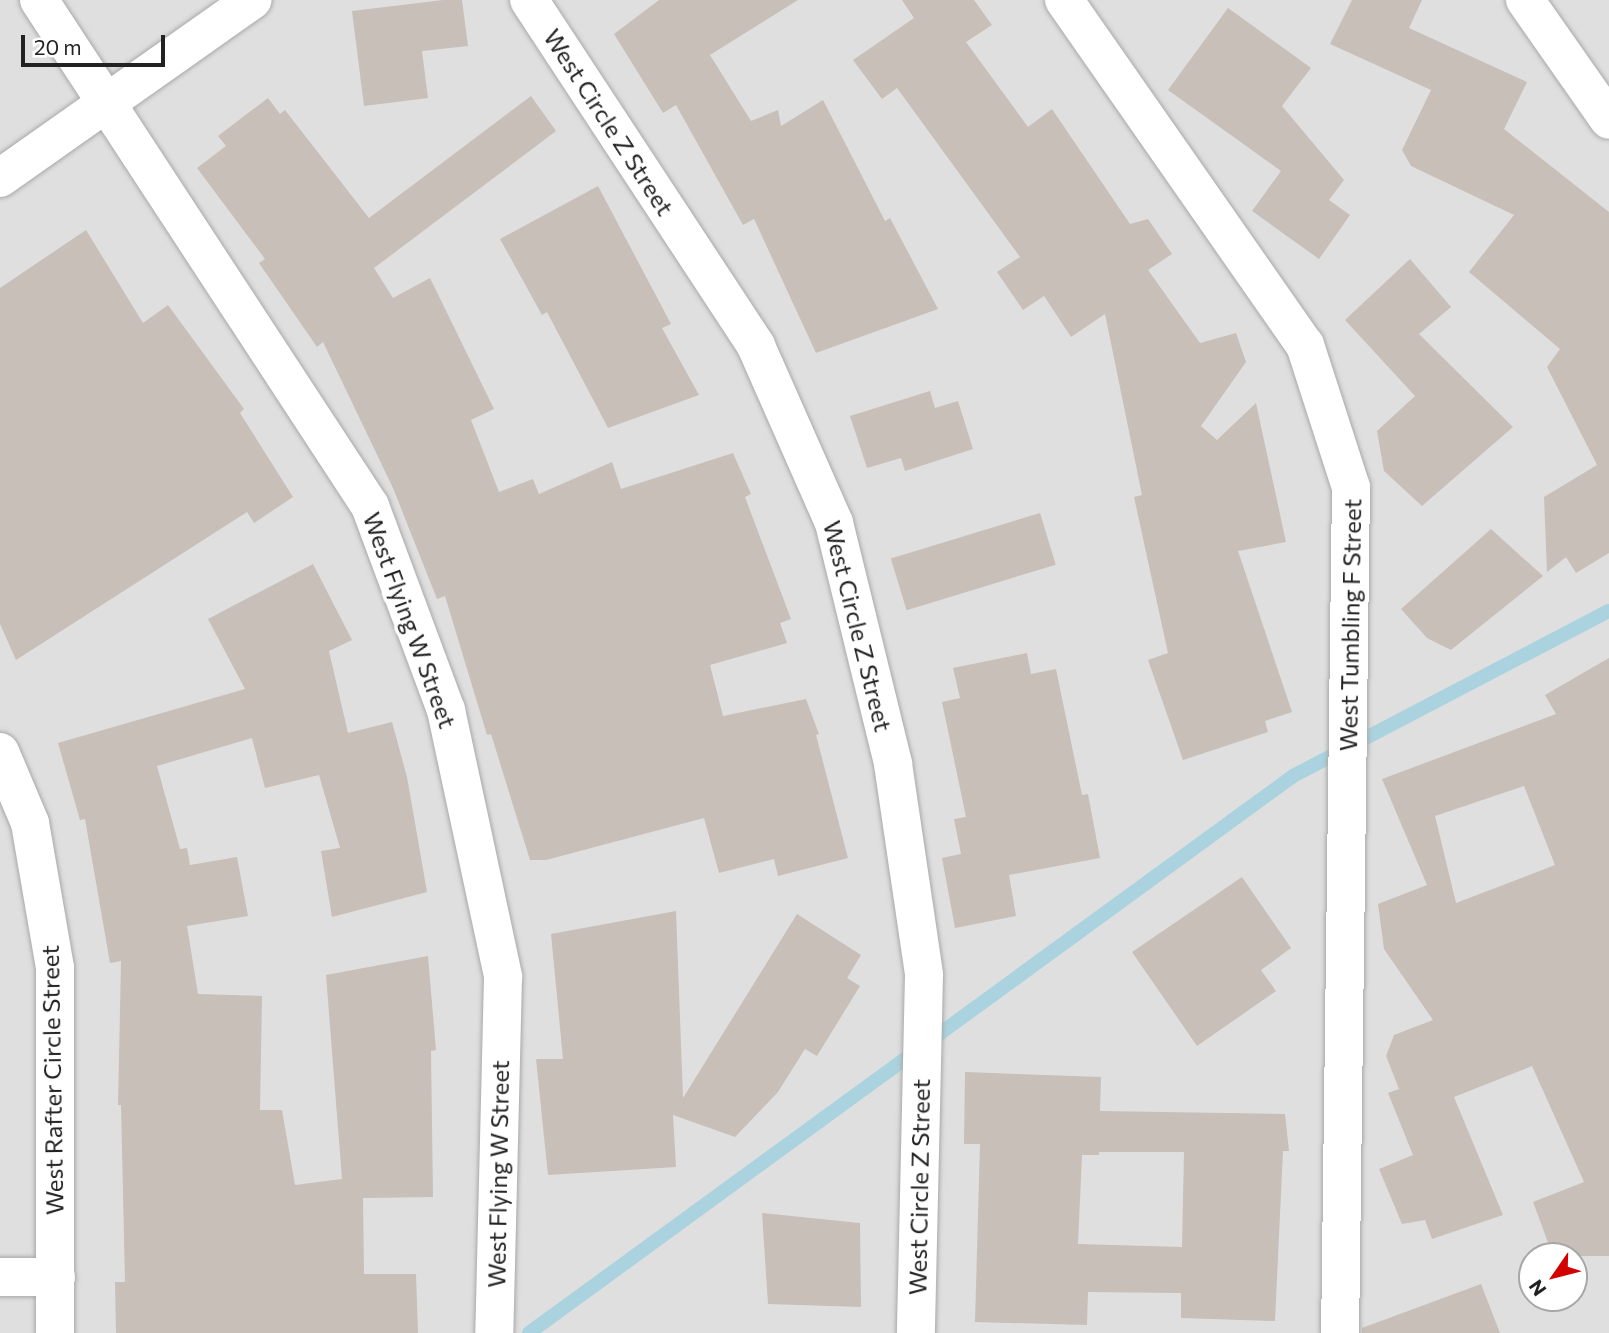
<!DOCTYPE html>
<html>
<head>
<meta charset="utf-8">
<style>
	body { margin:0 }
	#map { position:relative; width:1609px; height:1333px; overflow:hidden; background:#f2efe9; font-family:Commissioner,sans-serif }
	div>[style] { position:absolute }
	.residential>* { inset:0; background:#e0dfdf }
	.stream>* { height:14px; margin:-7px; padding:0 7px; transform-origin:7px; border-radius:7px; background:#aad3df }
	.building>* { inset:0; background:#c7bfb8; transform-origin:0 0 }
	.roads { filter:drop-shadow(0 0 2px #a9a9a9) drop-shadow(0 0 2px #a9a9a9) }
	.street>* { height:38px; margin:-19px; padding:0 19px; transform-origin:19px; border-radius:19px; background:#fff }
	span { translate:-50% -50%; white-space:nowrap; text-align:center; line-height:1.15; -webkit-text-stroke:7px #fff; paint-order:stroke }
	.street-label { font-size:24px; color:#222 }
	.north { position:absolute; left:1518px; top:1242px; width:70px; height:70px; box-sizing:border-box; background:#fff; border:2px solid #a7a7a7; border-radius:50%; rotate:235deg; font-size:19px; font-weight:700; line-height:28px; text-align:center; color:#222 }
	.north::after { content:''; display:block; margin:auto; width:24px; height:32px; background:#d40000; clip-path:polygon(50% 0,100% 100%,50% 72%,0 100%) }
	.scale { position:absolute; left:21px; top:35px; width:144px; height:32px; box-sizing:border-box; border:4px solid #222; border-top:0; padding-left:9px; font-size:21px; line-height:24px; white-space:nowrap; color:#222; -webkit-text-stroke:5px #fff; paint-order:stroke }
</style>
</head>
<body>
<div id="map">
	<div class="residential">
		<div style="clip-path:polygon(evenodd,0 0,1609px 0,1609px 1333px,0 1333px,0 0,1532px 1256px,1574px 1256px,1574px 1298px,1532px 1298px,1532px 1256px)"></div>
	</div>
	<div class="stream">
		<div style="left:529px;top:1333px;width:945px;rotate:-36.09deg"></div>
		<div style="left:1293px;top:776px;width:356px;rotate:-27.6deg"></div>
	</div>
	<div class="building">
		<div style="clip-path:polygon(443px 0,462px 0,468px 46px,422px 51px,428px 98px,364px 106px,352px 11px)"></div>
		<div style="clip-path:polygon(659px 0,798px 0,710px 55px,751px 121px,778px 110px,781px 126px,823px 100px,885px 221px,890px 218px,938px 309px,816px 353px,754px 219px,743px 225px,676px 105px,663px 113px,614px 34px)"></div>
		<div style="clip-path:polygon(902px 0,974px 0,992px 25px,966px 42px,1028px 127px,1052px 109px,1130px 224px,1148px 219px,1172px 254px,1148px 270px,1200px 343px,1236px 333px,1246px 362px,1201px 426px,1217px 440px,1256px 403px,1286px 542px,1238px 551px,1292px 712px,1265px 721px,1268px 732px,1183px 760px,1148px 660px,1168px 653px,1134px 497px,1142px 495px,1105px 314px,1071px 337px,1044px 296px,1023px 310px,997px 272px,1020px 257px,897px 88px,882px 99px,853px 60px,914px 18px)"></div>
		<div style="clip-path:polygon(1352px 0,1422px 0,1409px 28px,1527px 82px,1504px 129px,1609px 212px,1609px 553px,1576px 573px,1566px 557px,1547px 572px,1544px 497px,1597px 465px,1547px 367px,1560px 349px,1469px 272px,1514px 215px,1411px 166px,1402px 150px,1431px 90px,1330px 44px)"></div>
		<div style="clip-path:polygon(1228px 8px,1311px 68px,1282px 106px,1344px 180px,1329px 200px,1350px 215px,1319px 259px,1252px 211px,1281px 171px,1168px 90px)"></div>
		<div style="clip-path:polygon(531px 96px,556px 131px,374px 268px,393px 298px,430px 278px,494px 409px,471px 420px,499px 492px,533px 479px,539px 494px,612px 462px,621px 489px,733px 453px,751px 494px,745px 497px,791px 619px,780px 623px,787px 643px,710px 665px,723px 716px,806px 699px,819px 734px,816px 735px,848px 858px,778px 876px,774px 859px,719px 873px,704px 818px,546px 860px,530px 860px,491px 734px,487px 735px,445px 596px,437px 599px,393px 488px,323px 342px,317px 347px,259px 263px,265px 259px,197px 168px,226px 146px,218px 136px,268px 98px,280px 114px,285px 110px,369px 218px)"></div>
		<div style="clip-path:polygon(598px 186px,671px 324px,662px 328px,699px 395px,608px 428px,547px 312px,542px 315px,500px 239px)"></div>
		<div style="clip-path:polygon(86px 230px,143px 323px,168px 305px,244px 409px,240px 413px,293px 497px,254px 523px,247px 512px,16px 660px,0 624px,0 288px)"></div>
		<div style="clip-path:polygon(1410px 259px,1451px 307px,1419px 334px,1513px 427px,1422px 506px,1384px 471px,1377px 431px,1415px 396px,1345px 320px)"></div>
		<div style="clip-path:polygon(930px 391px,935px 408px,958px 401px,973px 449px,905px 471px,901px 458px,867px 468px,850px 416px)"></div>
		<div style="left:1040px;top:513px;width:54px;height:156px;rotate:73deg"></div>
		<div style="clip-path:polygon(1491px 529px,1543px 576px,1451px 650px,1427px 638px,1401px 609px)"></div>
		<div style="clip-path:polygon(313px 564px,352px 640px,329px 651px,348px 733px,392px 722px,407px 777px,427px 892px,332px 917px,321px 851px,340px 848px,319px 775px,265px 788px,252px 738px,157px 766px,180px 849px,187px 848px,190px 865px,237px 857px,248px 916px,187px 926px,198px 994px,262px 996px,260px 1110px,282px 1110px,295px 1185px,342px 1179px,326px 975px,428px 956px,436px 1050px,431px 1051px,433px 1197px,363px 1198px,364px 1274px,416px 1274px,418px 1333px,116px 1333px,115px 1282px,125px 1282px,121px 1105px,118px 1105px,121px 961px,110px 963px,85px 819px,80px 820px,58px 743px,245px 689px,208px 619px)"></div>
		<div style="clip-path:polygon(1027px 653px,1031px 674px,1056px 669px,1082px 795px,1088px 794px,1100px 858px,1009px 875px,1016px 916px,955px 928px,942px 858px,961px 854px,954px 819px,966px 817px,942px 702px,960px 698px,953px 668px)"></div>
		<div style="clip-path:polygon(evenodd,1609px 658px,1609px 1256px,1553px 1256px,1533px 1202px,1584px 1182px,1532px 1066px,1454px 1097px,1503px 1215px,1432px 1239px,1425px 1220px,1402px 1224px,1379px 1169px,1413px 1155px,1388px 1093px,1399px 1089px,1386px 1056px,1394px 1035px,1433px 1020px,1384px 949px,1378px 904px,1427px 885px,1382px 779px,1556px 714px,1545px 695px,1609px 658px,1524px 786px,1555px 865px,1456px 903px,1435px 816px,1524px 786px)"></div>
		<div style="clip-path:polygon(1242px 877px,1291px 948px,1261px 970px,1276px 991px,1197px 1046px,1132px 952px)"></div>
		<div style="clip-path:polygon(676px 911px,683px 1098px,797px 914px,861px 955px,847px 978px,860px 986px,817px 1056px,805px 1049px,778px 1092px,735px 1137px,673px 1115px,676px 1167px,548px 1175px,536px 1059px,563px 1059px,551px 934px)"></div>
		<div style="clip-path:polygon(evenodd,965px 1072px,1101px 1077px,1100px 1111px,1285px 1114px,1289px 1151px,1283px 1151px,1275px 1321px,1181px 1318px,1181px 1293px,1088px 1292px,1087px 1325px,975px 1322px,980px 1144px,964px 1144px,965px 1072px,1099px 1152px,1184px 1152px,1182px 1247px,1078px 1244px,1082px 1155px,1099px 1155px,1099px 1152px)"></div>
		<div style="clip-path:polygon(762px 1213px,860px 1223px,861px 1307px,768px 1304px)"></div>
		<div style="clip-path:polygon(1481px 1284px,1500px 1333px,1362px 1333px,1362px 1328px)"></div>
	</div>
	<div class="roads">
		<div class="street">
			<div style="left:39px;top:0;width:605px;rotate:56.81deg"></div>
			<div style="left:370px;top:506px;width:218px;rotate:69.6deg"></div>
			<div style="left:446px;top:710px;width:273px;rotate:77.9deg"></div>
			<div style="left:503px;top:977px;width:356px;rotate:91.4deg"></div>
			<div style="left:529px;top:0;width:414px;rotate:56.7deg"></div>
			<div style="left:756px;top:346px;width:193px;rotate:66.2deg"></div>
			<div style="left:834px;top:523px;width:248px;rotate:76.2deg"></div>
			<div style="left:893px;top:764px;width:213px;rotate:81.6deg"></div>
			<div style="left:924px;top:975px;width:358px;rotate:91.3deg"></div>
			<div style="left:1064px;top:0;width:421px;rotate:55.1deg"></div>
			<div style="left:1305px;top:345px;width:149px;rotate:72.1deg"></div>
			<div style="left:1351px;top:487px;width:846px;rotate:90.74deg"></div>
			<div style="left:1525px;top:0;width:146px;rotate:55deg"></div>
			<div style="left:0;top:178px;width:309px;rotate:-35.2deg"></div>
			<div style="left:0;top:752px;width:77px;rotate:67.1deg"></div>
			<div style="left:30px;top:823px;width:147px;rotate:80.2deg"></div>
			<div style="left:55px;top:968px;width:365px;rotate:90deg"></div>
			<div style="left:0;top:1277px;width:56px"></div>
		</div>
	</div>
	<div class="street-label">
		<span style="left:609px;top:122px;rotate:57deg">West Circle Z Street</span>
		<span style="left:410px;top:620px;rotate:70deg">West Flying W Street</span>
		<span style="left:1350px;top:625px;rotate:-89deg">West Tumbling F Street</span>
		<span style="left:858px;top:626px;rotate:76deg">West Circle Z Street</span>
		<span style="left:52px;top:1080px;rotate:-91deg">West Rafter Circle Street</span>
		<span style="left:498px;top:1174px;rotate:-89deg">West Flying W Street</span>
		<span style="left:919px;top:1187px;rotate:-89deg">West Circle Z Street</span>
	</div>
	<div class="north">N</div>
	<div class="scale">20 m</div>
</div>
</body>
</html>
